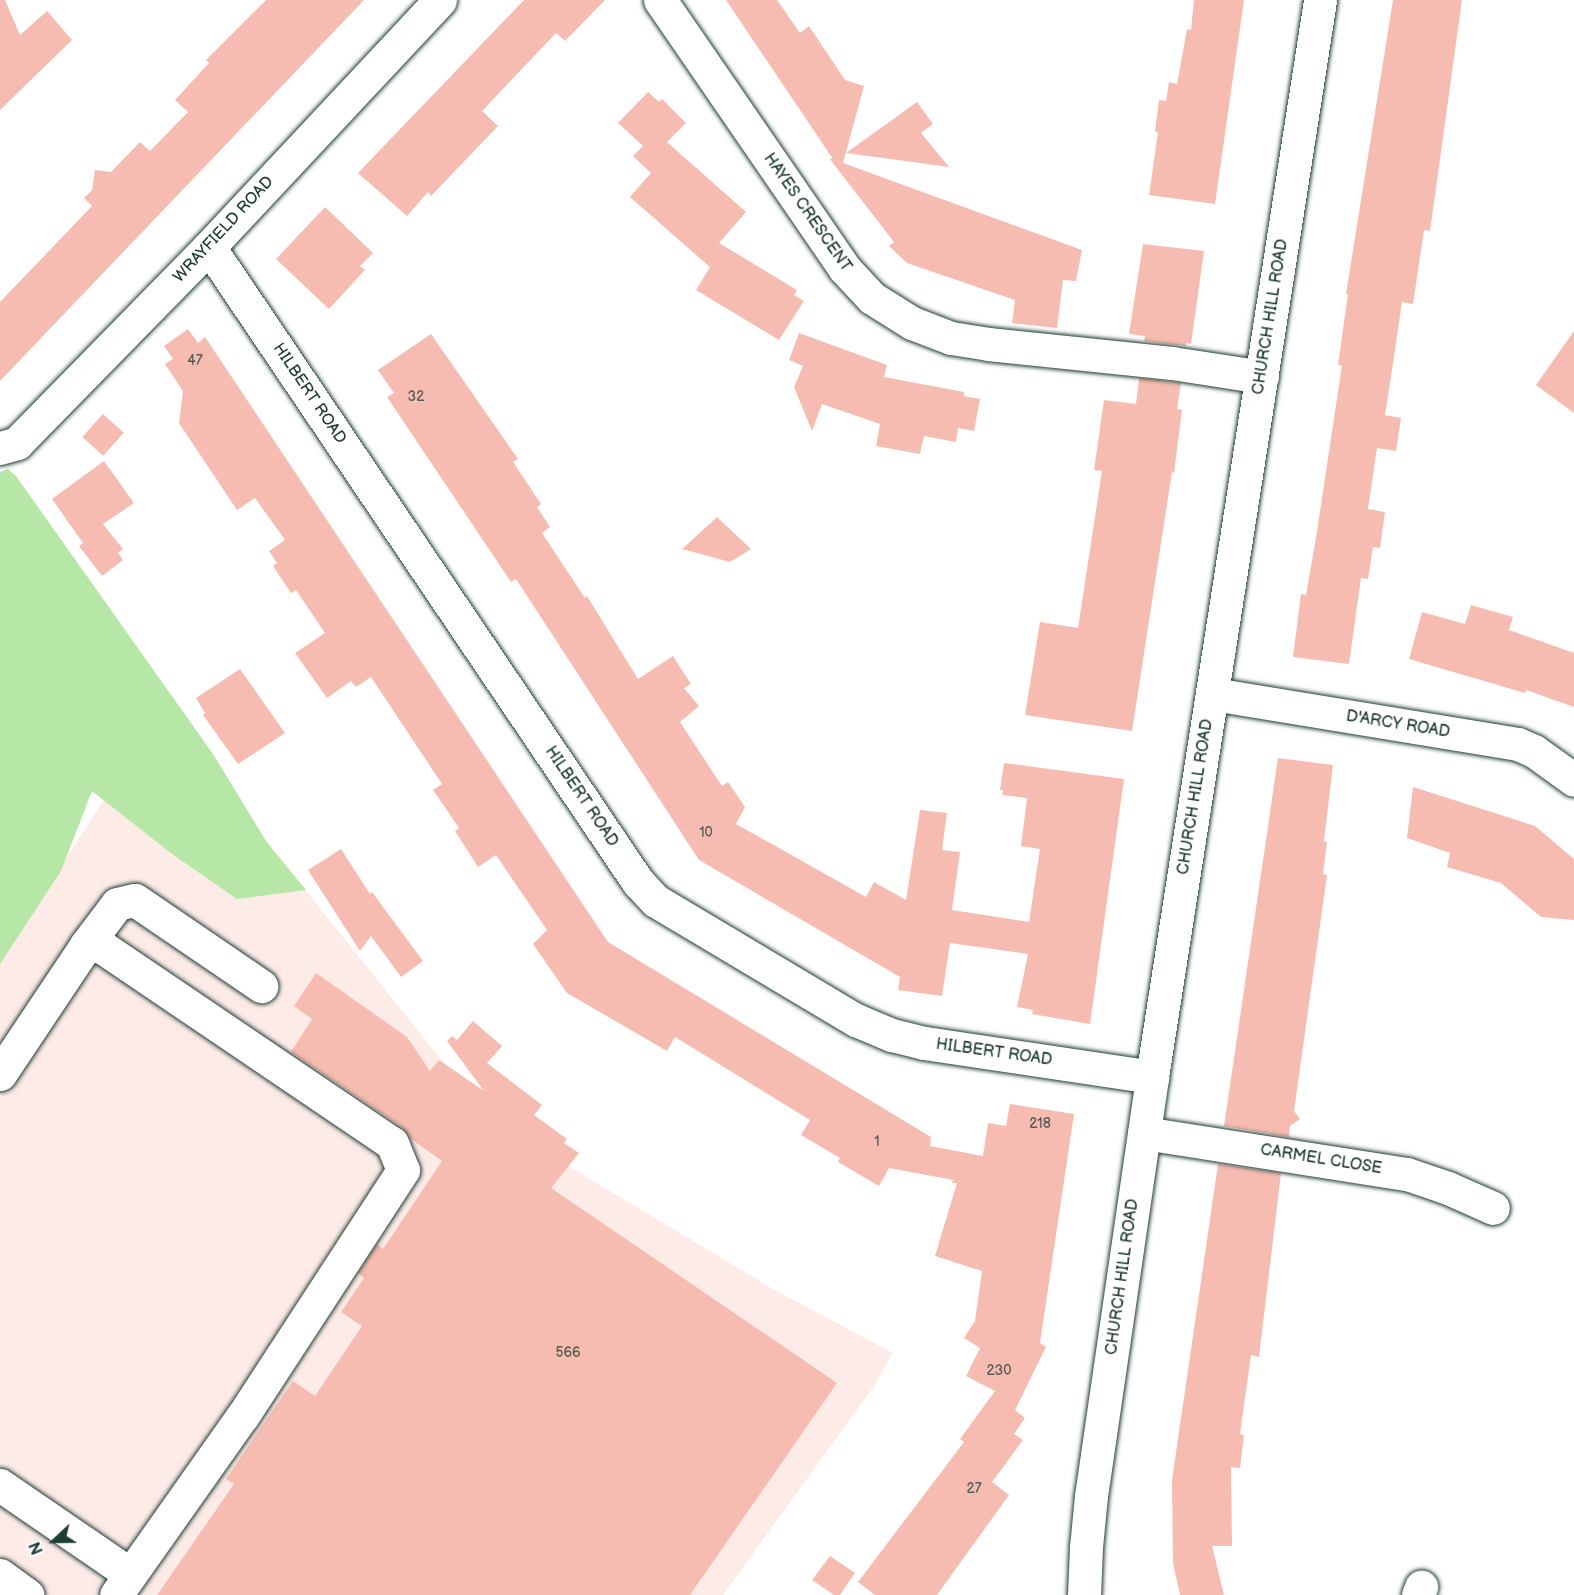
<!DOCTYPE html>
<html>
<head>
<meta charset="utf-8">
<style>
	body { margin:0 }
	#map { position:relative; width:1574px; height:1595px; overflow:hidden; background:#fff; font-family:"Balsamiq Sans",sans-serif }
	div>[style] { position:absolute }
	.built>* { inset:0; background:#fdebe8 }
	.green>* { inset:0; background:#b7e7a7 }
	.building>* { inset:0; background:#f7bcb1; transform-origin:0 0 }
	.roads { filter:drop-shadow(0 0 2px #1f3d34) drop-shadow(0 0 2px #1f3d34) }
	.minor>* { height:33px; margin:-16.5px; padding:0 16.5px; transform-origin:16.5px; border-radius:16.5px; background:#fff }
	span { translate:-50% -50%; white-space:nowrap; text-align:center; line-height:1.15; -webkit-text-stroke:4.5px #fff; paint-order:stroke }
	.number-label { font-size:14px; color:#555d53 }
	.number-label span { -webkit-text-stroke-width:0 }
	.street-label { font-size:16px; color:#1f3d34 }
	.north { position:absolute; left:24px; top:1511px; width:60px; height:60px; -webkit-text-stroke:4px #fff; paint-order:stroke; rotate:248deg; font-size:16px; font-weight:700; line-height:24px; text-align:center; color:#1f3d34 }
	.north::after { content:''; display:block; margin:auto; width:21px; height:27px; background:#1f3d34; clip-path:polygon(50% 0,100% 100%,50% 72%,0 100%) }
</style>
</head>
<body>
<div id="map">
	<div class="built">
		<div style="clip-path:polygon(213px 754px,266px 841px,469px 1094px,572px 1168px,773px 1289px,893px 1353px,874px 1386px,723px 1595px,0 1595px,0 961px,103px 801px)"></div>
	</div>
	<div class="green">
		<div style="clip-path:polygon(8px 469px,16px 476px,213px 754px,266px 841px,306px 890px,237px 899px,172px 854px,92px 791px,61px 871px,0 964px,0 472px)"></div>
	</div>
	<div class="building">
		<div style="clip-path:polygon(0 0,5px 0,20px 35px,47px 11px,72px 40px,0 110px)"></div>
		<div style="clip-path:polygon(266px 0,364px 0,0 381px,0 302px,92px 206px,84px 198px,92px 190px,95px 170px,111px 172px,140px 142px,150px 151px,188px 112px,175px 100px,209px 63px,206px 60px)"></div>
		<div style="clip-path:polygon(524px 0,605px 0,565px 41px,556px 33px,482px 111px,498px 126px,431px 196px,428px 192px,407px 216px,358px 173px)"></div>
		<div style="clip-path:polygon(726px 0,777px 0,800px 33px,809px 26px,845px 80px,864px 86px,843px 163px,1082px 250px,1076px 281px,1063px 280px,1057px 328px,1012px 323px,1015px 300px,907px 263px,889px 246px,894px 242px,829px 158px,833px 159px)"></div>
		<div style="clip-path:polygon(1194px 0,1244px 0,1215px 204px,1149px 195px,1158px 132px,1155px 132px,1159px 100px,1166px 101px,1169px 82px,1177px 84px,1187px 29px,1191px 30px)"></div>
		<div style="clip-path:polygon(1393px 0,1462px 0,1430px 231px,1424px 230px,1413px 304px,1402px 302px,1392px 370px,1385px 415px,1401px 418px,1396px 451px,1377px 448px,1368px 509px,1385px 512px,1380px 548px,1373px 547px,1368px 579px,1361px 578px,1349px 664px,1293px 657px,1301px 594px,1306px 595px,1316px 538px,1342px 365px,1338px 365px,1348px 294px,1346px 294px)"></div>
		<div style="clip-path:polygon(648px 92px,659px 102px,662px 99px,686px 123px,667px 142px,746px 212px,719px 243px,797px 290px,794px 295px,804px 301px,779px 340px,696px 290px,710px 267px,630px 197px,651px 173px,633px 156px,643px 146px,618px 123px)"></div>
		<div style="clip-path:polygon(917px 102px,933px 124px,921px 133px,949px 167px,846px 153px)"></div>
		<div style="clip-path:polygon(325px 207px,373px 253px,360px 266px,365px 270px,329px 309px,276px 259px)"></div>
		<div style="clip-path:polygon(1143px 244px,1204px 251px,1191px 344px,1186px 343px,1186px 346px,1144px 341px,1145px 336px,1129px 334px)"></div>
		<div style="clip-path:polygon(188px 329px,198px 343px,205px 337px,608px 942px,931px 1137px,930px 1146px,983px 1156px,988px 1123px,1006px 1126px,1010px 1104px,1074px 1114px,1040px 1343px,1046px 1347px,1015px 1410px,1025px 1418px,1014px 1434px,1023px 1440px,992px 1482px,1009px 1495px,937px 1595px,875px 1595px,858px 1582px,964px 1442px,960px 1439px,995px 1391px,966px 1376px,980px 1348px,964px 1338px,975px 1321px,982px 1271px,935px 1256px,957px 1183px,952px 1183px,953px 1180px,889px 1168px,879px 1186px,838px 1162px,840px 1158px,801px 1135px,810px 1120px,737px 1075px,675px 1037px,667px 1051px,567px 993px,533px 944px,547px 930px,496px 855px,478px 867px,455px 831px,459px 828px,433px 790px,442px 784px,371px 677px,356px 687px,351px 681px,327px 698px,295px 653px,325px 633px,296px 590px,291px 593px,273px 566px,277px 563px,269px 551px,285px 540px,255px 498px,237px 510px,179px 423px,183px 391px,165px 364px,173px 359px,164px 346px)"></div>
		<div style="clip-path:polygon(1574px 331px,1574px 413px,1536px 385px)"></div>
		<div style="clip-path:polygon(799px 333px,887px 365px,884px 377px,964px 392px,964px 396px,980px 399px,974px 431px,958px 428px,956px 442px,924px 436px,920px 454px,876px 446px,880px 424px,822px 404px,812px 431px,794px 387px,803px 366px,789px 360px)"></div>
		<div style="clip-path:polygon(431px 334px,518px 459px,513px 462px,541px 504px,537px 507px,550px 527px,542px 533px,585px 598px,587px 596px,638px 679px,673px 656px,691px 684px,684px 688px,699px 706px,680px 722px,722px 786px,728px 782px,745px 807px,736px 824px,866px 897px,874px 882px,906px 900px,920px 810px,947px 813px,942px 850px,960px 852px,952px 910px,1029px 922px,1040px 849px,1021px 846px,1027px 798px,1002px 795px,1003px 790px,1000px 790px,1004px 763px,1124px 779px,1090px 1024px,1032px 1014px,1033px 1010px,1017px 1007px,1028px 954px,950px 943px,942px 996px,898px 990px,900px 977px,699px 860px,516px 579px,511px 582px,387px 397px,394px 393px,378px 370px)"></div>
		<div style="clip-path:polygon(1139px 378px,1181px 383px,1177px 409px,1182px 410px,1174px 473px,1172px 472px,1132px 731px,1025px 715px,1040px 622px,1078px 628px,1102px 471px,1094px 470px,1104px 400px,1136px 404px)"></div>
		<div style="left:103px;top:414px;width:28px;height:31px;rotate:42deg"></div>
		<div style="clip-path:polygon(104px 461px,134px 503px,103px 524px,123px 549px,118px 553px,123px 560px,102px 576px,79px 546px,83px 543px,52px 499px)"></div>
		<div style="clip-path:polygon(717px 517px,751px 549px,730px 562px,682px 549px)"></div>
		<div style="clip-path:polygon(1471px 605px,1513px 617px,1509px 630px,1574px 653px,1574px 707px,1526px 690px,1525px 693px,1409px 659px,1422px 612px,1465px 624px)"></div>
		<div style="clip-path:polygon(240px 669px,285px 733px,238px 764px,203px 715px,205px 713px,196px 698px)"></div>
		<div style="clip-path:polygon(1278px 758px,1333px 765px,1324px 841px,1327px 842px,1323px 874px,1327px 875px,1294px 1111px,1300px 1119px,1290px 1126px,1289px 1137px,1224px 1126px)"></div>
		<div style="clip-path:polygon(1413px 787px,1535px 826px,1574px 859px,1574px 920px,1541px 917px,1501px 883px,1447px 867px,1450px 853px,1407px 838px)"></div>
		<div style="clip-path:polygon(341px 849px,370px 894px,372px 892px,423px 961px,401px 977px,371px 936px,360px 951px,308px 870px)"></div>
		<div style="clip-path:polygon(316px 973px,407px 1037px,430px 1071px,439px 1060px,484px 1091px,447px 1041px,452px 1036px,457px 1040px,473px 1021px,502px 1046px,487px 1063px,542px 1105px,534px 1115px,567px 1139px,564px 1143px,579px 1153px,551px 1188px,837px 1383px,690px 1595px,157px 1595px,234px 1484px,226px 1479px,293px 1381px,315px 1396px,362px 1326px,341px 1312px,364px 1278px,358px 1273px,377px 1244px,383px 1249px,442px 1161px,411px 1139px,402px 1127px,291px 1052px,312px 1019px,294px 1006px)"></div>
		<div style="clip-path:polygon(1218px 1164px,1281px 1173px,1259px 1357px,1251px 1355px,1240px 1434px,1244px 1435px,1240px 1468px,1231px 1467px,1232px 1546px,1212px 1546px,1224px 1595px,1180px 1595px,1173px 1563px,1172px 1480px)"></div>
		<div style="clip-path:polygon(830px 1556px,855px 1573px,840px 1595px,834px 1595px,812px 1580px)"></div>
	</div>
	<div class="roads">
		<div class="minor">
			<div style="left:660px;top:0;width:325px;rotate:55.5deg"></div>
			<div style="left:844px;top:268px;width:41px;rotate:47deg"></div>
			<div style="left:872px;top:298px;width:47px;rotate:32deg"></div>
			<div style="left:912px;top:323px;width:42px;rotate:21deg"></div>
			<div style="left:951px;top:338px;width:37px;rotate:9deg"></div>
			<div style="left:988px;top:344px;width:185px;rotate:5.9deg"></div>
			<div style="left:1172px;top:363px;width:91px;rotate:8.8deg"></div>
			<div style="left:209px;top:247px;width:766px;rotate:55.96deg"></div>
			<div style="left:638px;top:882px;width:26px;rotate:47deg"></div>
			<div style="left:656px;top:901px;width:233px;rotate:30.8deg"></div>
			<div style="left:856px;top:1020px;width:39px;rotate:23deg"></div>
			<div style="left:892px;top:1035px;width:34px;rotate:14deg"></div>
			<div style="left:925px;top:1043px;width:230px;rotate:8.5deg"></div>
			<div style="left:0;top:448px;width:18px;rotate:-16deg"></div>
			<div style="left:17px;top:443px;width:274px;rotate:-45.6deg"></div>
			<div style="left:209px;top:247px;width:338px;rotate:-46.9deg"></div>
			<div style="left:1213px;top:694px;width:309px;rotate:9.3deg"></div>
			<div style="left:1518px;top:744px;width:17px;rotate:24deg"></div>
			<div style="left:1534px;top:751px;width:49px;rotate:35.9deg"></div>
			<div style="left:86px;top:945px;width:51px;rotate:-52.9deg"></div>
			<div style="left:117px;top:904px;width:18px;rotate:-13deg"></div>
			<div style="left:135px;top:900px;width:153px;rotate:34.3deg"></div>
			<div style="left:0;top:1074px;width:155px;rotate:-56.3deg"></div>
			<div style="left:86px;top:945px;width:16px;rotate:7deg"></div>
			<div style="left:102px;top:947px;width:350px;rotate:34.1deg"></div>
			<div style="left:392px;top:1143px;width:29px;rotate:68deg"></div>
			<div style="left:403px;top:1170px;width:293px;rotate:123.1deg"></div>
			<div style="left:243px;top:1415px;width:220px;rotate:125.2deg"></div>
			<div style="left:1144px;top:1133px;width:266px;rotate:8.9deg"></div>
			<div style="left:1407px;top:1174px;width:43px;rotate:18.9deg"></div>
			<div style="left:1448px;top:1188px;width:49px;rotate:24deg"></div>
			<div style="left:0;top:1485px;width:158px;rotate:34.4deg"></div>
			<div style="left:0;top:1575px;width:34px;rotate:36deg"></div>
			<div style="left:1084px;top:1595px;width:48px;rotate:-87.6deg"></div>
			<div style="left:1086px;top:1547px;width:51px;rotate:-84.4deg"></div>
			<div style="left:1091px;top:1496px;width:423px;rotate:-81.7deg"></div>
			<div style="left:1152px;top:1077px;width:1090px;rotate:-81.13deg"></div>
			<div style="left:1418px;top:1595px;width:9px;rotate:-69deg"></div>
		</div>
	</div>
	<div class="number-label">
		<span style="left:195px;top:361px">47</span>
		<span style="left:416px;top:397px">32</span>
		<span style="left:706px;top:833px">10</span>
		<span style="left:1040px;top:1124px">218</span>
		<span style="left:877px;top:1142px">1</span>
		<span style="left:568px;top:1353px">566</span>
		<span style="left:999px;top:1371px">230</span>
		<span style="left:974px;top:1489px">27</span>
	</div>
	<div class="street-label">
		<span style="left:807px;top:213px;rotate:55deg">HAYES CRESCENT</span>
		<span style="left:224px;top:230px;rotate:-47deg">WRAYFIELD ROAD</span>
		<span style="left:1271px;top:317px;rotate:-81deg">CHURCH HILL ROAD</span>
		<span style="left:309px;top:394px;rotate:56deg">HILBERT ROAD</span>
		<span style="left:1398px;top:725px;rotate:9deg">D'ARCY ROAD</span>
		<span style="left:581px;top:797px;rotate:56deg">HILBERT ROAD</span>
		<span style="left:1196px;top:797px;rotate:-81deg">CHURCH HILL ROAD</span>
		<span style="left:994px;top:1053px;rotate:8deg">HILBERT ROAD</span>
		<span style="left:1321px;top:1160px;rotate:9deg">CARMEL CLOSE</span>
		<span style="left:1123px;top:1277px;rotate:-82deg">CHURCH HILL ROAD</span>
	</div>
	<div class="north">N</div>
</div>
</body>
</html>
